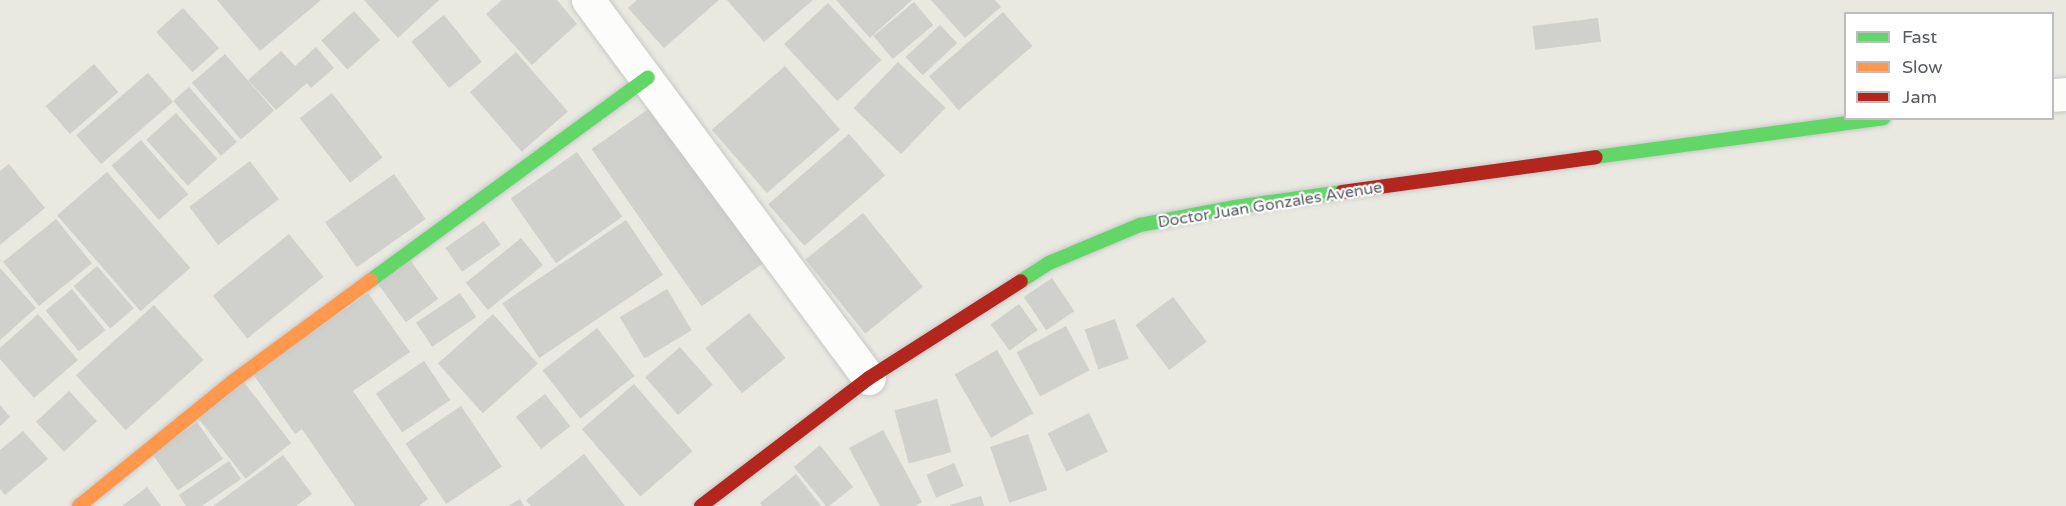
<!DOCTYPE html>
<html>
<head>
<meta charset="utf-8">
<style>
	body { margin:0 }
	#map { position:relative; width:2066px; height:506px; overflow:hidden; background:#e9e9e2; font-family:"Varela Round",sans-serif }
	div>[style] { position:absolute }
	.building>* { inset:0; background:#d0d0cc; transform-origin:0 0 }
	.roads { filter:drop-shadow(0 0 2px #c7c7c6) drop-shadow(0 0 2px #c7c7c6) }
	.street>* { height:33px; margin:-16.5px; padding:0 16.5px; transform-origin:16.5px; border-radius:16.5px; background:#fcfcfb }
	.fast>* { height:14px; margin:-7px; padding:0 7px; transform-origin:7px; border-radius:7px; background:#63d668 }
	.slow>* { height:14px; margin:-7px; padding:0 7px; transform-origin:7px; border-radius:7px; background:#ff974d }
	.jam>* { height:14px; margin:-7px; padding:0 7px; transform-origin:7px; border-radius:7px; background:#b3261e }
	span { translate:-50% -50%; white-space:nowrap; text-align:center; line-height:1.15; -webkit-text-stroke:4.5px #fff; paint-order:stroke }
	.street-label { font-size:16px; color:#585a61 }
	.legend { position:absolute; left:1844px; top:12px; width:210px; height:108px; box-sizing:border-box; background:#fff; border:2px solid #bcbdc0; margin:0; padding:8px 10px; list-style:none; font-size:18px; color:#585a61 }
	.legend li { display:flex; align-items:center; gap:12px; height:30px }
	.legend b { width:30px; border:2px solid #bcbdc0 }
</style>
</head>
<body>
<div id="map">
	<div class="building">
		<div style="clip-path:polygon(217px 0,321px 0,260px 51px)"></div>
		<div style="clip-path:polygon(364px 0,439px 0,398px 38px)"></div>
		<div style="clip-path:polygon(502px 0,557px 0,577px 24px,532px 65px,486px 14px)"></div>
		<div style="clip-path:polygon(637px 0,719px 0,664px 48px,628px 8px)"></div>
		<div style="clip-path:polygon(727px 0,813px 0,764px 42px)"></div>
		<div style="clip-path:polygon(836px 0,912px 0,870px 38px)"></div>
		<div style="clip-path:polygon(931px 0,995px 0,1001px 7px,965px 38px)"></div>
		<div style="left:914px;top:2px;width:30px;height:53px;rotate:50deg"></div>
		<div style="left:828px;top:3px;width:78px;height:60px;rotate:47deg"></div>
		<div style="left:183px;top:8px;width:54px;height:36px;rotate:48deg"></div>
		<div style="left:354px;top:11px;width:39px;height:44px;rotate:48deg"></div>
		<div style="left:1003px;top:12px;width:45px;height:98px;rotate:49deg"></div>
		<div style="left:444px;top:15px;width:60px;height:42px;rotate:51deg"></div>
		<div style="left:1598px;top:18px;width:24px;height:66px;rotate:83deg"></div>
		<div style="left:940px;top:25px;width:25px;height:47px;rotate:47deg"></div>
		<div style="clip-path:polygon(316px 47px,334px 68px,311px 88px,307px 83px,276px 110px,248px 80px,281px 51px,295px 66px)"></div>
		<div style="left:516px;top:52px;width:79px;height:61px;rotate:49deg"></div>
		<div style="left:225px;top:54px;width:75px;height:44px;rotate:49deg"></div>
		<div style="left:898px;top:62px;width:66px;height:64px;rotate:44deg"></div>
		<div style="left:94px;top:64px;width:37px;height:64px;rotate:49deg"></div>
		<div style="left:785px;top:66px;width:84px;height:97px;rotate:49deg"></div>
		<div style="left:148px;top:73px;width:38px;height:95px;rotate:49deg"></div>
		<div style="left:189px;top:87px;width:73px;height:21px;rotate:49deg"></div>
		<div style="left:332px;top:93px;width:82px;height:41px;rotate:52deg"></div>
		<div style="left:653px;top:106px;width:192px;height:75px;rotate:55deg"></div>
		<div style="left:176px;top:113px;width:62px;height:40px;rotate:48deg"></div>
		<div style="left:849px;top:134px;width:55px;height:107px;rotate:49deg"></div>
		<div style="left:141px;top:140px;width:72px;height:39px;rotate:49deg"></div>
		<div style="left:577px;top:152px;width:79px;height:81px;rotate:55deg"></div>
		<div style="left:250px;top:161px;width:48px;height:76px;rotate:53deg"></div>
		<div style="clip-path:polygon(9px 164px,45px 208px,0 245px,0 171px)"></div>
		<div style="left:107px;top:172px;width:127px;height:66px;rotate:49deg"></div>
		<div style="left:394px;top:174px;width:55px;height:84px;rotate:55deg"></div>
		<div style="left:863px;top:213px;width:95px;height:74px;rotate:51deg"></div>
		<div style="left:56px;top:219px;width:57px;height:68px;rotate:51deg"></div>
		<div style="left:626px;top:220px;width:66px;height:149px;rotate:56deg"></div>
		<div style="left:484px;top:221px;width:29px;height:47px;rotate:55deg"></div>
		<div style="left:289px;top:234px;width:55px;height:98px;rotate:51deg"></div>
		<div style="left:521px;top:238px;width:35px;height:71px;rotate:51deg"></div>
		<div style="left:410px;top:260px;width:48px;height:40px;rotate:54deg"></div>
		<div style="left:97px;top:266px;width:56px;height:31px;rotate:49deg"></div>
		<div style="clip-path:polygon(0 268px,36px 308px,0 340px)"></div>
		<div style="left:1052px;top:278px;width:40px;height:34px;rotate:56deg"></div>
		<div style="left:72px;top:289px;width:53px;height:34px;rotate:51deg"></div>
		<div style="left:667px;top:289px;width:48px;height:55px;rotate:59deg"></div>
		<div style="clip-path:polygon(368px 293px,410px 352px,353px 391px,428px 499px,419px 506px,355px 506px,302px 429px,295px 434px,253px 374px)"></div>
		<div style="left:460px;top:293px;width:29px;height:53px;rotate:56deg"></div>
		<div style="left:1173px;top:297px;width:56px;height:47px;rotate:53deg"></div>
		<div style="left:1019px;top:304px;width:32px;height:35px;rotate:54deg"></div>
		<div style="left:154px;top:305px;width:74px;height:105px;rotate:48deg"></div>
		<div style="left:749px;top:313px;width:58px;height:56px;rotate:51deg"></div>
		<div style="clip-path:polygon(38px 314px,78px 360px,34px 398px,0 359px,0 348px)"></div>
		<div style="left:493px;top:314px;width:67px;height:74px;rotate:48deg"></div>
		<div style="left:1115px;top:319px;width:42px;height:32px;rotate:71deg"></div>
		<div style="left:1066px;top:326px;width:50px;height:56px;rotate:62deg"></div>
		<div style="left:597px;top:328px;width:61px;height:69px;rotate:52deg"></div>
		<div style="left:680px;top:347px;width:50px;height:46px;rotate:49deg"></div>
		<div style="left:997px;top:350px;width:73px;height:49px;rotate:60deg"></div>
		<div style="left:424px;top:361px;width:47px;height:58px;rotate:56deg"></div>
		<div style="left:242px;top:380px;width:80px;height:58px;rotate:52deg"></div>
		<div style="left:634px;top:384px;width:89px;height:69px;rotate:49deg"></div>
		<div style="left:69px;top:391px;width:41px;height:45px;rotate:47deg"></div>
		<div style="left:545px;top:394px;width:41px;height:37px;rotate:52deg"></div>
		<div style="left:937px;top:399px;width:55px;height:44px;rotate:75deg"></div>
		<div style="clip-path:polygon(0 405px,10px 417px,0 426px)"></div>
		<div style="left:461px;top:406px;width:73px;height:67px;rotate:56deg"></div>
		<div style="left:1089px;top:413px;width:43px;height:46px;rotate:64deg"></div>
		<div style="left:197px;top:422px;width:45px;height:55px;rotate:55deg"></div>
		<div style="clip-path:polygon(883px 430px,922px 502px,915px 506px,880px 506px,849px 448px)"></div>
		<div style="clip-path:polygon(23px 431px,48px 459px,5px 495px,0 489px,0 450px)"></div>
		<div style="left:1028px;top:434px;width:59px;height:40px;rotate:71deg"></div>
		<div style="clip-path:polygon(820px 445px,853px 487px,829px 506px,826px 506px,794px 467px)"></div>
		<div style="clip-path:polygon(584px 454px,625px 506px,531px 506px,526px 500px)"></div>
		<div style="clip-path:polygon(283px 455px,312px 494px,296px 506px,213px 506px)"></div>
		<div style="clip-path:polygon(229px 461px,241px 479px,202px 506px,186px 506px,179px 495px)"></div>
		<div style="left:954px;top:463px;width:25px;height:30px;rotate:67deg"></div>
		<div style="clip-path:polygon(796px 474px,821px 506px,762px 506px,760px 503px)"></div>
		<div style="clip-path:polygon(147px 487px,161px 506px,122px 506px)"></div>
		<div style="clip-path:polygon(981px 496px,984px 506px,950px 506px,950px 505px)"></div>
		<div style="clip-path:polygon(520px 499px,524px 506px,508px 506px)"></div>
	</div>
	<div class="roads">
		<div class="street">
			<div style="left:588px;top:0;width:471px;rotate:53.4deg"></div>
			<div style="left:2052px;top:95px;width:14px;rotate:-4deg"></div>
		</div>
		<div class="fast">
			<div style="left:1596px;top:157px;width:290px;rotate:-7.7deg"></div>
			<div style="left:371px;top:280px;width:343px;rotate:-36.2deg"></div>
			<div style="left:1021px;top:281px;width:33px;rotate:-33deg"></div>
			<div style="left:1049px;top:263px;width:99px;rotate:-22.7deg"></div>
			<div style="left:1140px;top:225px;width:97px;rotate:-10.7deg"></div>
			<div style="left:1235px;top:207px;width:108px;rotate:-8deg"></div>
		</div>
		<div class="slow">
			<div style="left:79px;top:506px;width:197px;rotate:-39deg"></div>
			<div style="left:232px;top:382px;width:172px;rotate:-36.3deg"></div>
		</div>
		<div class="jam">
			<div style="left:1342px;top:192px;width:256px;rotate:-7.8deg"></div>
			<div style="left:701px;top:506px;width:211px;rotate:-37.3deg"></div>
			<div style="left:869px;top:378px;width:180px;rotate:-32.5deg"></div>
		</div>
	</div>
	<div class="street-label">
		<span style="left:1270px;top:205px;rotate:-9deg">Doctor Juan Gonzales Avenue</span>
	</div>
	<ul class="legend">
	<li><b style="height:8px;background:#63d668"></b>Fast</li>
	<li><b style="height:8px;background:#ff974d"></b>Slow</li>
	<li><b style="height:8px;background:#b3261e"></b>Jam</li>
	</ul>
</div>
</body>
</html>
